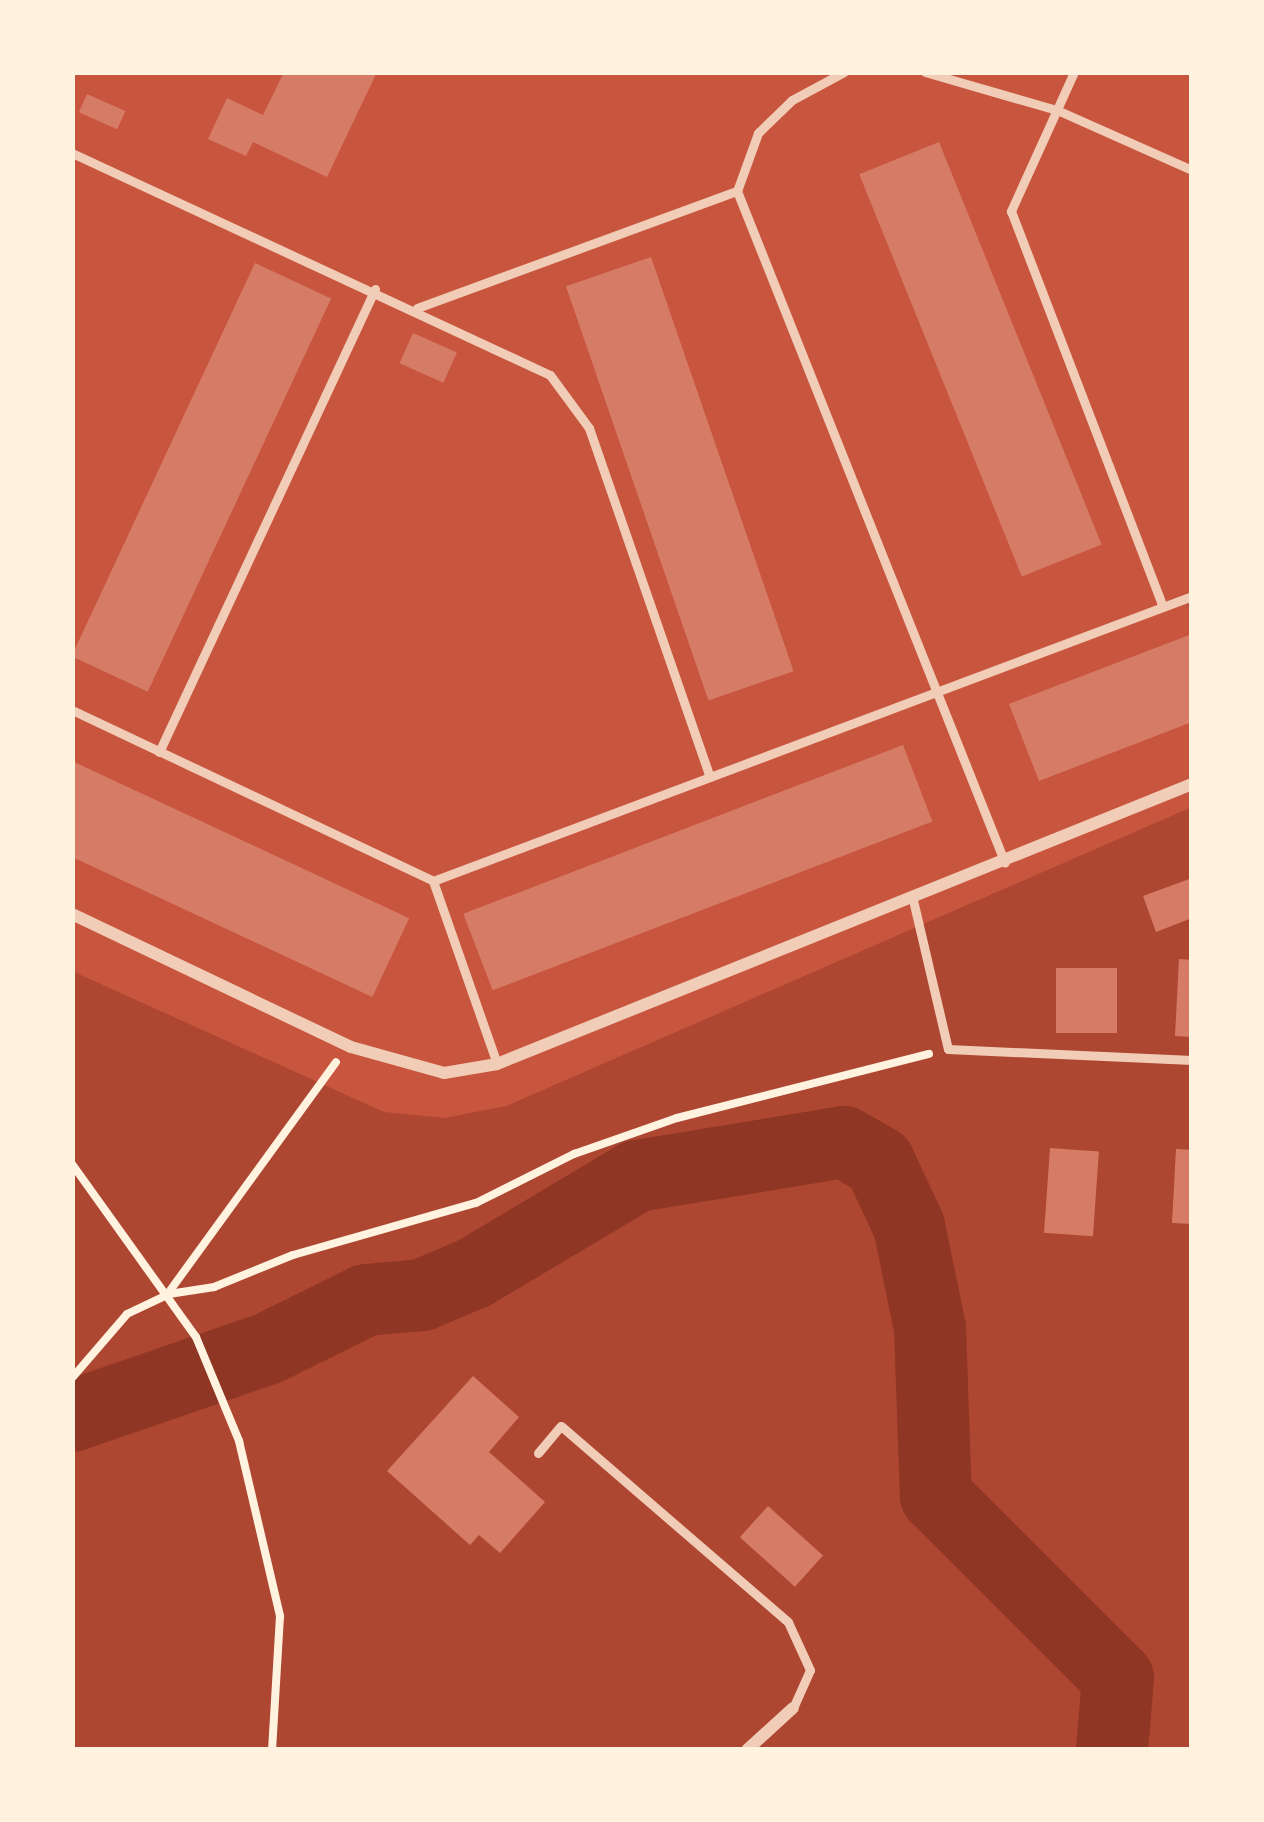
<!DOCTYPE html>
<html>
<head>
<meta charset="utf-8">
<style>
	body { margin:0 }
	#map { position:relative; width:1264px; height:1822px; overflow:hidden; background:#c8553d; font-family:"IBM Plex Serif",serif }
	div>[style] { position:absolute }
	.green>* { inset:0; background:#ae4732 }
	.river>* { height:72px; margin:-36px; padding:0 36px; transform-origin:36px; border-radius:36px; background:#8f3625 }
	.building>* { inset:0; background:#d67c66; transform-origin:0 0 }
	.path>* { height:8px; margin:-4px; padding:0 4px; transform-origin:4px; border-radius:4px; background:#fff3e0 }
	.service>* { height:9px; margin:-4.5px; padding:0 4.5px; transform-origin:4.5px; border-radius:4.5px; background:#f1ccb7 }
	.minor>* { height:12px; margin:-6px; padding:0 6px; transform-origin:6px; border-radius:6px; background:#f1ccb7 }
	span { translate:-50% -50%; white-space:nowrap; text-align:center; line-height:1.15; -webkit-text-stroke:12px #fff3e0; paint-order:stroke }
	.frame { position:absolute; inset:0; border:75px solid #fff3e0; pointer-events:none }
</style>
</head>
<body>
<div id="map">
	<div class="green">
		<div style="clip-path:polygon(1192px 807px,1192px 1750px,72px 1750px,72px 971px,384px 1112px,445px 1118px,506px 1106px)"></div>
	</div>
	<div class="river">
		<div style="left:72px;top:1416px;width:208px;rotate:-19deg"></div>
		<div style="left:269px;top:1348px;width:108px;rotate:-26.3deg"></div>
		<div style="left:366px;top:1300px;width:56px;rotate:-5.1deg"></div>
		<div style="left:422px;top:1295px;width:56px;rotate:-22.9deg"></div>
		<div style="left:474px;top:1273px;width:190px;rotate:-30.8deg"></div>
		<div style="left:637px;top:1176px;width:210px;rotate:-9.3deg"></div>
		<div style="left:844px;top:1142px;width:40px;rotate:29.7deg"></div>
		<div style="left:879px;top:1162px;width:71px;rotate:64.9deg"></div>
		<div style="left:909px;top:1226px;width:104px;rotate:78.4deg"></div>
		<div style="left:930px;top:1328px;width:168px;rotate:88deg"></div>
		<div style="left:936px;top:1496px;width:257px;rotate:45deg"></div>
		<div style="left:1118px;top:1678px;width:72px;rotate:94.8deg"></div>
	</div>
	<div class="building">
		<div style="clip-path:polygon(284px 72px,377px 72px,327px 177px,253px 142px,246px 156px,208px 139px,227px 98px,263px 115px)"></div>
		<div style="left:87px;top:94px;width:42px;height:20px;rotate:24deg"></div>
		<div style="left:939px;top:142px;width:434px;height:86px;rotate:68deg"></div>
		<div style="left:651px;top:257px;width:438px;height:90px;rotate:71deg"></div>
		<div style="left:255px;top:263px;width:84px;height:434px;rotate:25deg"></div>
		<div style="left:413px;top:333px;width:48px;height:33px;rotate:24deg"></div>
		<div style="clip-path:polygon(1192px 634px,1192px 722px,1039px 781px,1009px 704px)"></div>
		<div style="left:903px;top:745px;width:82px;height:471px;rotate:69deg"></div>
		<div style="left:72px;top:761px;width:372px;height:87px;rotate:25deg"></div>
		<div style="clip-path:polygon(1192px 878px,1192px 918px,1156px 932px,1143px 896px)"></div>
		<div style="clip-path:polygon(1179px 959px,1192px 960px,1192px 1037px,1175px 1036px)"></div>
		<div style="left:1056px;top:968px;width:61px;height:65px"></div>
		<div style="left:1050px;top:1148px;width:49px;height:85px;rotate:4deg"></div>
		<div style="clip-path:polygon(1176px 1149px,1192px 1150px,1192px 1224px,1172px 1223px)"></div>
		<div style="clip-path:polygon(473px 1376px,519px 1417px,489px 1452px,545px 1502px,500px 1553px,479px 1535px,470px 1545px,387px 1471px)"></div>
		<div style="left:768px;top:1506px;width:74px;height:42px;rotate:42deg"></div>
	</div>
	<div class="path">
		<div style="left:72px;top:1164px;width:213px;rotate:54.4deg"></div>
		<div style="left:196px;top:1337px;width:113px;rotate:67.5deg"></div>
		<div style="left:239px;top:1441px;width:180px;rotate:76.8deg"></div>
		<div style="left:280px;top:1616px;width:134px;rotate:93.4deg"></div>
		<div style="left:169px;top:1292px;width:284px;rotate:-54deg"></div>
		<div style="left:72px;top:1378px;width:84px;rotate:-49.3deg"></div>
		<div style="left:127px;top:1314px;width:47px;rotate:-25.5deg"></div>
		<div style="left:169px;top:1294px;width:46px;rotate:-8.8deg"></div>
		<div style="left:214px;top:1287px;width:85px;rotate:-22.1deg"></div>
		<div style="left:293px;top:1255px;width:190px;rotate:-15.9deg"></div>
		<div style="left:476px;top:1203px;width:110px;rotate:-26.6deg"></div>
		<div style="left:574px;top:1154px;width:109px;rotate:-19.3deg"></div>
		<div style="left:677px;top:1118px;width:260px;rotate:-14.3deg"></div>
	</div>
	<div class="service">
		<div style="left:925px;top:72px;width:137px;rotate:16.1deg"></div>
		<div style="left:1057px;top:110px;width:148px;rotate:24deg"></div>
		<div style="left:1074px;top:72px;width:153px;rotate:114.4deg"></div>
		<div style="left:1011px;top:211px;width:424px;rotate:69deg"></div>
		<div style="left:72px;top:153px;width:527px;rotate:24.91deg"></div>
		<div style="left:550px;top:375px;width:66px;rotate:53.7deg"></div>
		<div style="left:589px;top:428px;width:369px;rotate:70.9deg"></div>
		<div style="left:737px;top:191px;width:723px;rotate:68.26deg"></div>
		<div style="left:417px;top:308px;width:341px;rotate:-20.1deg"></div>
		<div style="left:737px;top:191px;width:62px;rotate:-70.1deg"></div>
		<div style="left:758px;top:133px;width:47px;rotate:-44.1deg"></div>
		<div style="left:792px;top:100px;width:59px;rotate:-28.3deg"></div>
		<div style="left:72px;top:710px;width:399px;rotate:25.3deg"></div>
		<div style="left:433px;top:881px;width:811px;rotate:-20.58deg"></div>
		<div style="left:159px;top:752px;width:511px;rotate:-64.99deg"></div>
		<div style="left:433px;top:881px;width:194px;rotate:70.7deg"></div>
		<div style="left:913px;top:900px;width:153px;rotate:76.8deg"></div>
		<div style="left:948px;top:1049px;width:244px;rotate:2.6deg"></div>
		<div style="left:538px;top:1453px;width:35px;rotate:-50deg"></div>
		<div style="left:561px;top:1426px;width:300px;rotate:40.8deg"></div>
		<div style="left:788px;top:1622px;width:53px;rotate:65.4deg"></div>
		<div style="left:810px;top:1670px;width:42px;rotate:114.1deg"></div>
	</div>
	<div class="minor">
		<div style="left:72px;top:914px;width:309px;rotate:25.5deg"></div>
		<div style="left:351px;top:1047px;width:97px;rotate:15.6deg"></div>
		<div style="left:444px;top:1073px;width:54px;rotate:-9.6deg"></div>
		<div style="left:497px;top:1064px;width:749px;rotate:-21.94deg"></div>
		<div style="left:747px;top:1750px;width:62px;rotate:-42.4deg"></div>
	</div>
	<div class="frame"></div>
</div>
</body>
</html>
